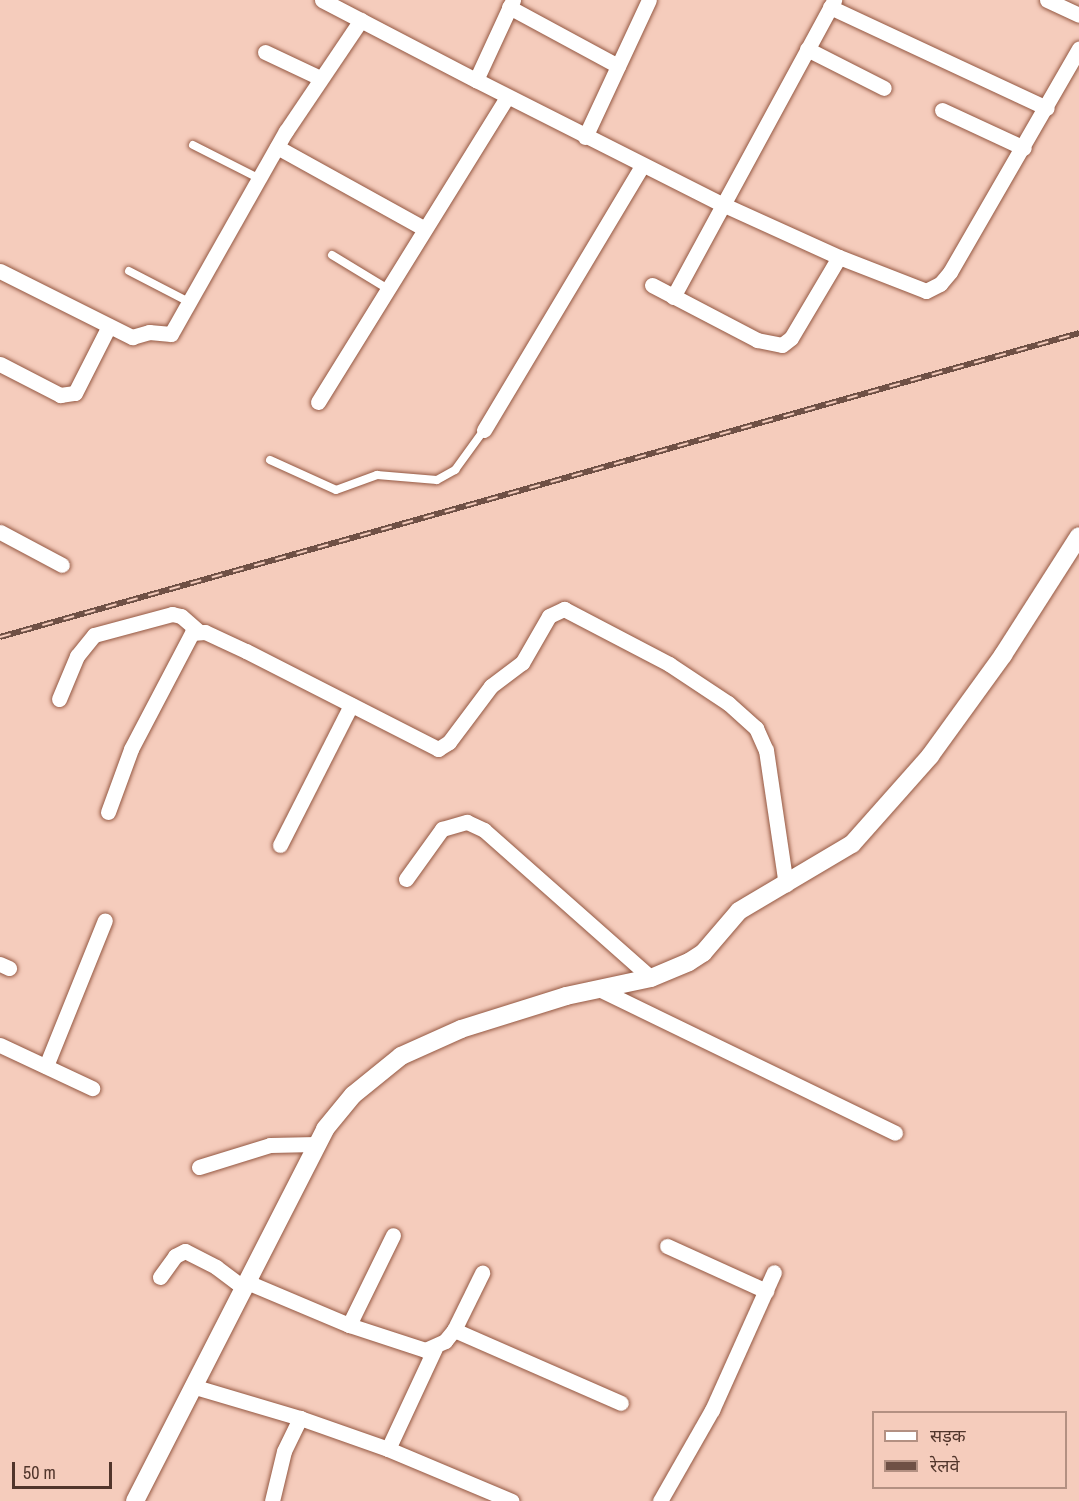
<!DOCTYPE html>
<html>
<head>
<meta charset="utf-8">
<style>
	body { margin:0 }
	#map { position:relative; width:1079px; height:1501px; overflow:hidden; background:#f5ccbc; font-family:"Archivo Narrow","Noto Sans Devanagari",sans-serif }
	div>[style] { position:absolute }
	.roads { filter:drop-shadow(0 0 2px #945842) drop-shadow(0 0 2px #945842) }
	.service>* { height:8px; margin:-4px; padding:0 4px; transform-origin:4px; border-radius:4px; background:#fff }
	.minor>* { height:15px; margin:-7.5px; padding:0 7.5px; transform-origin:7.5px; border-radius:7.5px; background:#fff }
	.tertiary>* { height:18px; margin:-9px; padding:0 9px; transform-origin:9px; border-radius:9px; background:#fff }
	.rail>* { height:6px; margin-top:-3px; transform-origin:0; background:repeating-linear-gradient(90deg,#f5ccbc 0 11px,#6f5045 0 22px); box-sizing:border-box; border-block:2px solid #6f5045 }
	span { translate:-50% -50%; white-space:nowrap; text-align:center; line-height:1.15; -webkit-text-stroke:4.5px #f5ccbc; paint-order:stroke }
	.legend { position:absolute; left:872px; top:1411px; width:195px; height:78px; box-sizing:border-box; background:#f5ccbc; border:2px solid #b39082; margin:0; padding:8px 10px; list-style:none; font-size:18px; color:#51352b }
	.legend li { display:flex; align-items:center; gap:12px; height:30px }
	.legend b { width:30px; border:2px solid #b39082 }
	.scale { position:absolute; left:12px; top:1462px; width:100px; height:27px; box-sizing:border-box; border:3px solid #51352b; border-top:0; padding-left:8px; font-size:18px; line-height:21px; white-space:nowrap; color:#51352b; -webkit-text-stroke:4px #f5ccbc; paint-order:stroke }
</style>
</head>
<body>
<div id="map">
	<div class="roads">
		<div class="service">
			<div style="left:193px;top:145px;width:73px;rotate:26.9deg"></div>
			<div style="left:332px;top:255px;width:66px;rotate:31.3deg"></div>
			<div style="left:129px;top:271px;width:68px;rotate:27.3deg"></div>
			<div style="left:270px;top:460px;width:72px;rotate:24.4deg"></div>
			<div style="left:336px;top:490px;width:44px;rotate:-20.1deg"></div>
			<div style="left:377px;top:475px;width:60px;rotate:4.8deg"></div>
			<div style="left:437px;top:480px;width:21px;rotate:-29deg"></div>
			<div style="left:455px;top:470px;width:49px;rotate:-54.1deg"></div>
		</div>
		<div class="minor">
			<div style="left:322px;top:0;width:174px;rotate:27.5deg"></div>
			<div style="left:513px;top:0;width:88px;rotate:114.8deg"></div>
			<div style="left:476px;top:80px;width:275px;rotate:26.8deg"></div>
			<div style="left:722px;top:204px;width:128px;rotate:24.4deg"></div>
			<div style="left:839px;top:257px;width:93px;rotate:21.3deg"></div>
			<div style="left:926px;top:291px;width:16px;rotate:-27deg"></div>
			<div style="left:940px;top:284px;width:16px;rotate:-50deg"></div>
			<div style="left:950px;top:272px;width:258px;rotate:-60deg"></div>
			<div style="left:1047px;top:0;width:35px;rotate:25deg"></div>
			<div style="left:509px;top:7px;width:124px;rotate:28.4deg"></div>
			<div style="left:830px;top:7px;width:239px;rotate:25deg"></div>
			<div style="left:807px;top:49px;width:86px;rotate:26.9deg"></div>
			<div style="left:265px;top:52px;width:61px;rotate:25.3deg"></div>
			<div style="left:942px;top:110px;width:90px;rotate:24.9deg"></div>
			<div style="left:585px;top:137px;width:151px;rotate:-65deg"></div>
			<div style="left:277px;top:147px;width:169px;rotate:29deg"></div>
			<div style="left:0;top:271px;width:148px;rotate:26.6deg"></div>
			<div style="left:132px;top:337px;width:18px;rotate:-16deg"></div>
			<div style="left:149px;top:332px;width:22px;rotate:5deg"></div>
			<div style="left:171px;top:334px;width:233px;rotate:-60.5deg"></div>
			<div style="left:286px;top:131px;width:134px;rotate:-56deg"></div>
			<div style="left:652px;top:285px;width:119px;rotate:27.6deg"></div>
			<div style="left:757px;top:340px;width:25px;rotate:11deg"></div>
			<div style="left:782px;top:345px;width:11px;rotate:-38deg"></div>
			<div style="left:791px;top:338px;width:94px;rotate:-59.3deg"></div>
			<div style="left:673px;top:297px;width:338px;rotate:-61.5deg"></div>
			<div style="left:0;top:364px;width:68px;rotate:27.3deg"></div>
			<div style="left:60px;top:395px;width:15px;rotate:-8deg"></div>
			<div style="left:75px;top:393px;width:75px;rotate:-63.1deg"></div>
			<div style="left:318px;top:402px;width:359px;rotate:-58.2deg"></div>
			<div style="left:484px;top:430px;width:308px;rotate:-59.1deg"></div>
			<div style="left:0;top:532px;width:70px;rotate:28deg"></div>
			<div style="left:59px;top:699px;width:47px;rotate:-67.3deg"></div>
			<div style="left:77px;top:656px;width:27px;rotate:-51deg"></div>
			<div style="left:94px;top:635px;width:81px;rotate:-15.1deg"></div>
			<div style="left:172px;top:614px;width:9px;rotate:13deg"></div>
			<div style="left:181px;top:616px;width:23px;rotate:41deg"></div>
			<div style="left:108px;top:812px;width:67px;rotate:-69.9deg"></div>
			<div style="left:131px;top:749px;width:131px;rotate:-62.3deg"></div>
			<div style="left:192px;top:633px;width:13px;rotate:-4deg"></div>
			<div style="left:205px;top:632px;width:45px;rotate:24.9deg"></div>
			<div style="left:246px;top:651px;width:216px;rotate:27deg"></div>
			<div style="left:438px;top:749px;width:13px;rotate:-32deg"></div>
			<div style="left:449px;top:742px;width:70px;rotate:-53.1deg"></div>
			<div style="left:491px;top:686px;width:39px;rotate:-37deg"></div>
			<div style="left:522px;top:663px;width:54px;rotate:-60.1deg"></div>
			<div style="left:549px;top:616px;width:17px;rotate:-25deg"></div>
			<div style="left:564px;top:609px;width:119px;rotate:27.6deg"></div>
			<div style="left:669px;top:664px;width:71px;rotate:33.5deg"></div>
			<div style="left:728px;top:703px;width:38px;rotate:42deg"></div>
			<div style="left:756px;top:728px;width:24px;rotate:66deg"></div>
			<div style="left:766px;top:750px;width:136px;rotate:81.6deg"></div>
			<div style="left:280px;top:845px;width:157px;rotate:-63.1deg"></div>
			<div style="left:406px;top:879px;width:62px;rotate:-54.2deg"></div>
			<div style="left:442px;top:829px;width:26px;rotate:-16deg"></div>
			<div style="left:467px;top:822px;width:19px;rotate:25deg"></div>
			<div style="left:484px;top:830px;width:223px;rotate:41.5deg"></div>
			<div style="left:0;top:964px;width:10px;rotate:24deg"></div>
			<div style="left:599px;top:989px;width:329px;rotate:25.9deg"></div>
			<div style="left:0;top:1045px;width:102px;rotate:25.1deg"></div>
			<div style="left:46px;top:1066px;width:157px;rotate:-68deg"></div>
			<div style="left:199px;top:1167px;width:74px;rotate:-17.2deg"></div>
			<div style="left:270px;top:1145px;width:46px;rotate:-1.2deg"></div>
			<div style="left:667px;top:1246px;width:109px;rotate:24.4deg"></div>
			<div style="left:160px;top:1277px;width:26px;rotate:-54deg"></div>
			<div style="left:175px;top:1256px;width:11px;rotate:-27deg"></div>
			<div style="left:185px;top:1251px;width:35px;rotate:27deg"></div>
			<div style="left:216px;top:1267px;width:35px;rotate:37deg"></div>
			<div style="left:247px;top:1282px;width:111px;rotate:22.9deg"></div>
			<div style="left:349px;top:1325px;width:80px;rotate:18.2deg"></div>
			<div style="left:425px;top:1350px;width:22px;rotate:-24deg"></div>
			<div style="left:445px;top:1341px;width:14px;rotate:-51deg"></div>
			<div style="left:454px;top:1330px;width:64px;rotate:-63.8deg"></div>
			<div style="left:349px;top:1325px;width:100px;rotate:-63.9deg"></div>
			<div style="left:454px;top:1330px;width:182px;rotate:23.6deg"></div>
			<div style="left:192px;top:1386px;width:113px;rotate:16.5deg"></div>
			<div style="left:300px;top:1418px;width:93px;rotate:19.4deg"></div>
			<div style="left:388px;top:1449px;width:134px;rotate:22.8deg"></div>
			<div style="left:388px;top:1449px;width:111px;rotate:-65deg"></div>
			<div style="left:272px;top:1501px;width:51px;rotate:-76.5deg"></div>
			<div style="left:284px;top:1451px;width:37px;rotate:-64deg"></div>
			<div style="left:660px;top:1501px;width:105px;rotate:-60.3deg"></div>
			<div style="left:712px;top:1410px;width:151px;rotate:-65.8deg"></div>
		</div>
		<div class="tertiary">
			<div style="left:135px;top:1501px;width:418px;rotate:-62.9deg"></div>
			<div style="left:325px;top:1129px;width:44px;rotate:-50.5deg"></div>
			<div style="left:353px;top:1095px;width:62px;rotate:-39.1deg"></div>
			<div style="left:401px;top:1056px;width:66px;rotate:-24.2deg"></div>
			<div style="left:461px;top:1029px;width:110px;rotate:-17.4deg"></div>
			<div style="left:566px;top:996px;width:87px;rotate:-12deg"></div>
			<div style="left:651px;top:978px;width:41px;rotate:-22.8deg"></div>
			<div style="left:689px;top:962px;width:17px;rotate:-33deg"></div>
			<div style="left:703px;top:953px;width:55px;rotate:-49.4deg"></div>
			<div style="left:739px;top:911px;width:131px;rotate:-30.7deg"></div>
			<div style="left:852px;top:844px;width:118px;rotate:-48.4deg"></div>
			<div style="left:930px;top:756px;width:125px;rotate:-54.1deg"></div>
			<div style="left:1003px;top:655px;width:141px;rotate:-57.4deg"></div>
		</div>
	</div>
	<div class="rail">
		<div style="left:0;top:637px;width:1121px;rotate:-15.73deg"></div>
	</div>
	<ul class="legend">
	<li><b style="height:8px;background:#fff"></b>सड़क</li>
	<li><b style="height:8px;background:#6f5045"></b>रेलवे</li>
	</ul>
	<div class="scale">50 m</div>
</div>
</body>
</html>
